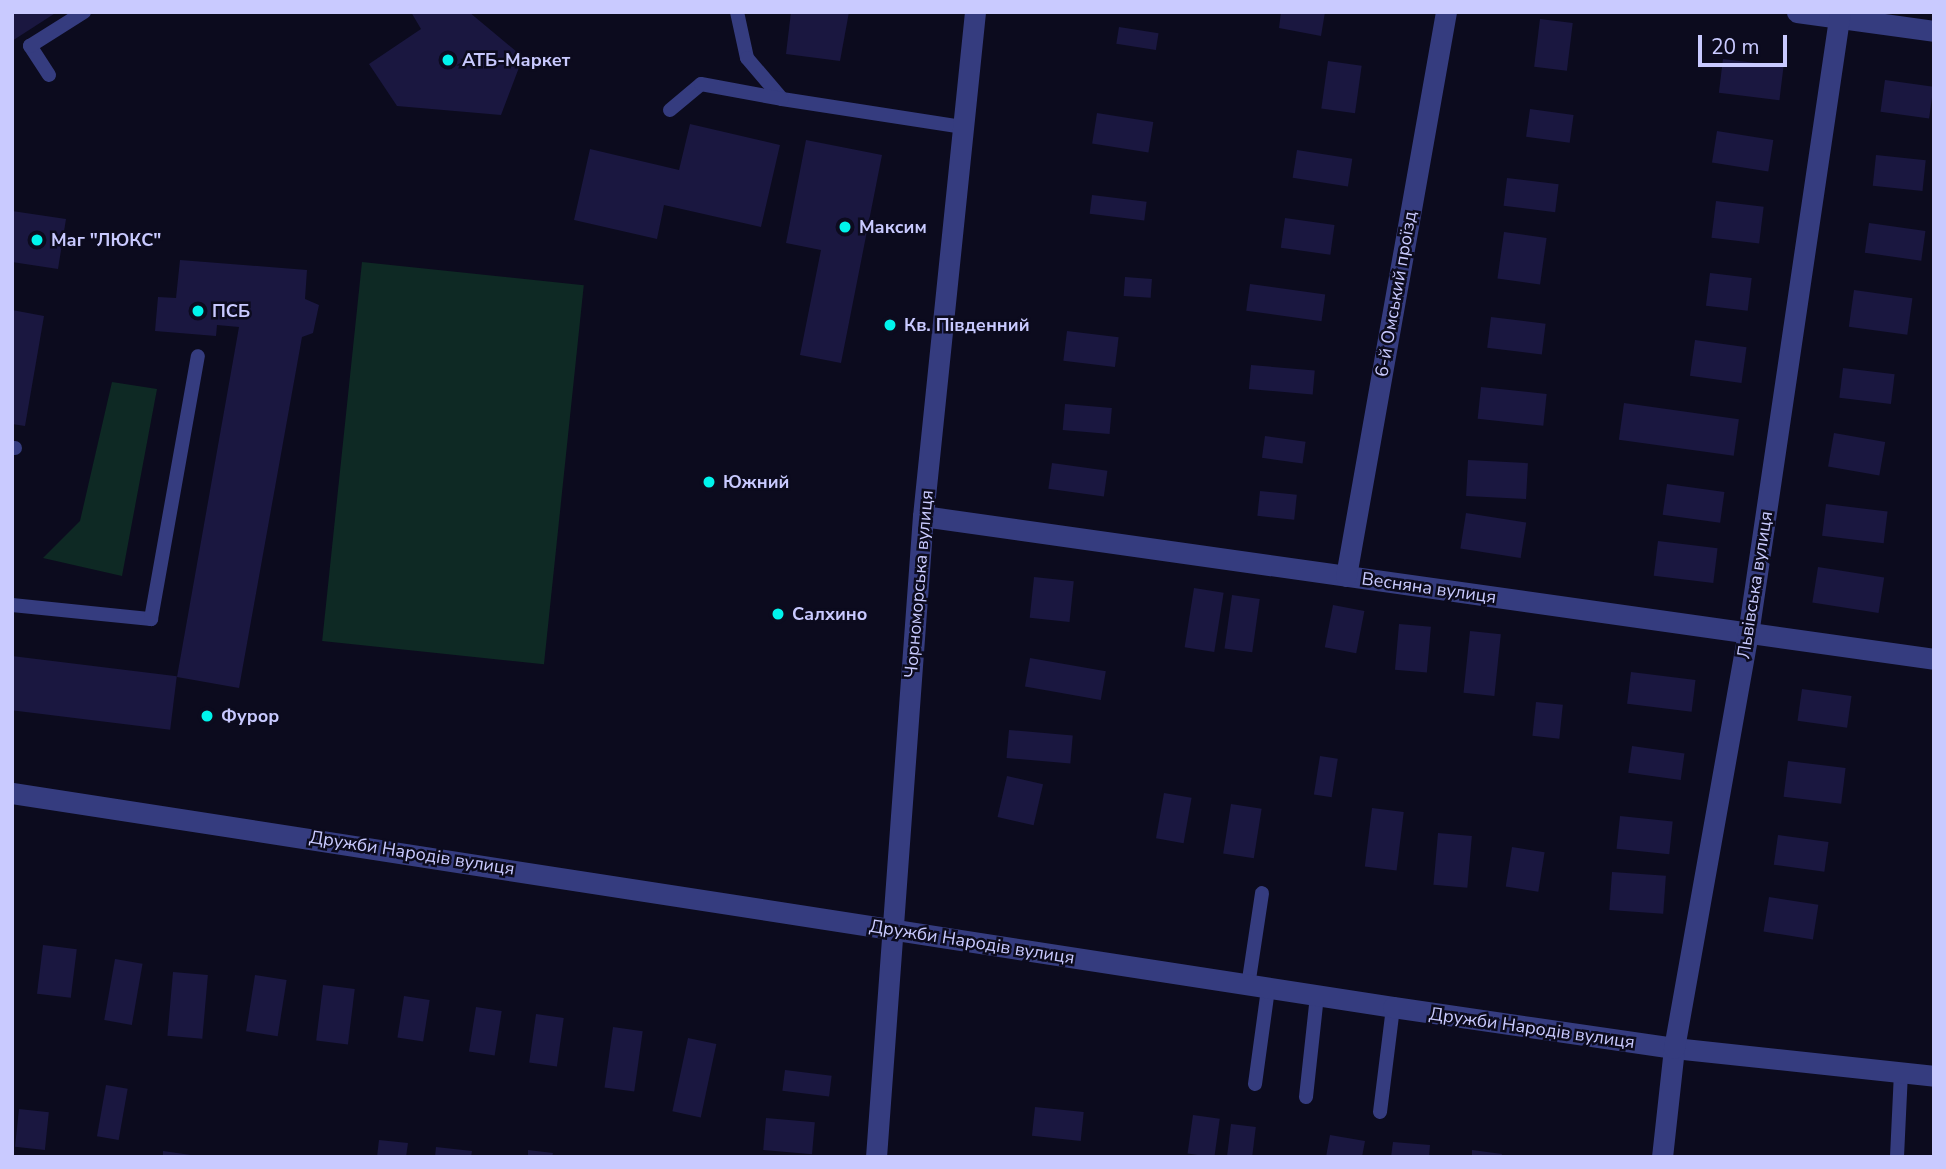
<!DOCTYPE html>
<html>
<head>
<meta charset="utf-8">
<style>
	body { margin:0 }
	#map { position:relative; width:1946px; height:1169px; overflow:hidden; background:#0c0b1e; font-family:"Nunito Sans",sans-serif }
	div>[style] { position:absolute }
	.green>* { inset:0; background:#0e2924; transform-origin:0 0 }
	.building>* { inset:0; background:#1a1740; transform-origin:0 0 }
	.lane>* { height:14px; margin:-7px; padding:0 7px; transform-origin:7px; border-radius:7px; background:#353c7f }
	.street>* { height:21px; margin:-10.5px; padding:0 10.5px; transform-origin:10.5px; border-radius:10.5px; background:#353c7f }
	.dots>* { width:19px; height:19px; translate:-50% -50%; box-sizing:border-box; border:4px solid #0c0b1e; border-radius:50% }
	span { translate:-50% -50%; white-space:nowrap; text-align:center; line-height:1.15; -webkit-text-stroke:5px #0c0b1e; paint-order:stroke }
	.poi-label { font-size:18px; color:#c9caff; font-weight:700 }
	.left { translate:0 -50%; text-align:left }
	.street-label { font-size:18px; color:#c9caff }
	.frame { position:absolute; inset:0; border:14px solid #c9caff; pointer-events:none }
	.scale { position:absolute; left:1698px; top:35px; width:89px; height:32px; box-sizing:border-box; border:4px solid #c9caff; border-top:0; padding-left:9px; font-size:21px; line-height:24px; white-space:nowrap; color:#c9caff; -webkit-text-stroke:5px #0c0b1e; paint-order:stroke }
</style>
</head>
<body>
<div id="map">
	<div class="green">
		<div style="left:362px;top:262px;width:223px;height:381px;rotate:6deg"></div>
		<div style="clip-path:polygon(112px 382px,157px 389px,122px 576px,43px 558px,80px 521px)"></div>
	</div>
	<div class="building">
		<div style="clip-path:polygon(12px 12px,57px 12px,12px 41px)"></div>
		<div style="clip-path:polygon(411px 12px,469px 12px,523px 57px,501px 115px,397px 106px,369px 64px,421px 29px)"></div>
		<div style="clip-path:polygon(791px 12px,849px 12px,840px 61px,786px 54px)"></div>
		<div style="clip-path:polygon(1281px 12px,1325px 12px,1321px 36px,1279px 28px)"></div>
		<div style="left:1540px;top:19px;width:33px;height:48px;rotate:7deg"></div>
		<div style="left:1119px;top:27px;width:40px;height:17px;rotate:9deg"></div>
		<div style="left:1723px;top:59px;width:61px;height:34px;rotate:7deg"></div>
		<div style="left:1328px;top:61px;width:34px;height:48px;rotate:8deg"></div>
		<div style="left:1885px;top:80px;width:49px;height:32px;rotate:8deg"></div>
		<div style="left:1530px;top:109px;width:44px;height:28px;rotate:8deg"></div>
		<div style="left:1097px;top:113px;width:57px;height:31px;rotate:9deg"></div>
		<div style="clip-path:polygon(690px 124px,780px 145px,761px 227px,664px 205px,657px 239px,574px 220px,590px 149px,679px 170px)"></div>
		<div style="left:1717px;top:131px;width:57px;height:32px;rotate:9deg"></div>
		<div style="clip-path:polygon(806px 140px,882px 155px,841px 363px,800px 355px,821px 250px,786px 243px)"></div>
		<div style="left:1297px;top:150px;width:56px;height:28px;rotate:9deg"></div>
		<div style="left:1876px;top:155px;width:50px;height:31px;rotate:6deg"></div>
		<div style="left:1507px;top:178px;width:52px;height:28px;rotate:7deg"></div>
		<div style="left:1092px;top:195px;width:55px;height:19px;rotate:7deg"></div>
		<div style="left:1716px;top:201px;width:48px;height:37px;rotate:7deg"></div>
		<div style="clip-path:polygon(12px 211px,66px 219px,58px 269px,12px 262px)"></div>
		<div style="left:1285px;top:218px;width:50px;height:30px;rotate:8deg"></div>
		<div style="left:1869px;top:223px;width:57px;height:30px;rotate:8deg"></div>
		<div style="left:1504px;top:232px;width:43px;height:47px;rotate:8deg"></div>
		<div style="clip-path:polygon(180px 260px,307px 270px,305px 299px,319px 305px,313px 333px,302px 337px,239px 688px,177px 677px,239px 327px,217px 325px,216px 336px,155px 331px,158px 297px,176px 298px)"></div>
		<div style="left:1710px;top:273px;width:42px;height:33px;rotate:7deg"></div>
		<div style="left:1125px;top:277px;width:27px;height:19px;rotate:4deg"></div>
		<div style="left:1250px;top:284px;width:76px;height:27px;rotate:8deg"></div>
		<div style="left:1854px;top:290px;width:59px;height:37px;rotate:8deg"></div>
		<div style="clip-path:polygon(12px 310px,44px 316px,25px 426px,12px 424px)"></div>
		<div style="left:1491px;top:317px;width:55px;height:31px;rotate:7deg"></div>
		<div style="left:1067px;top:331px;width:52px;height:30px;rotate:7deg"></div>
		<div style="left:1695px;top:340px;width:52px;height:36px;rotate:8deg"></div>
		<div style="left:1251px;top:365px;width:64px;height:24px;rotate:5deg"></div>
		<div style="left:1843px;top:368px;width:52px;height:30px;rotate:7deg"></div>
		<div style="left:1481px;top:387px;width:66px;height:32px;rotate:6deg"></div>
		<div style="left:1624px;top:403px;width:116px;height:37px;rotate:8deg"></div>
		<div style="left:1065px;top:404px;width:47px;height:26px;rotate:5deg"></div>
		<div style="left:1834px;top:433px;width:52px;height:34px;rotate:10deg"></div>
		<div style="left:1265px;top:436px;width:41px;height:22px;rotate:8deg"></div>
		<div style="left:1468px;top:460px;width:60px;height:36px;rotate:3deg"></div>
		<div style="left:1052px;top:463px;width:56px;height:26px;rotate:8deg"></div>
		<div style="left:1667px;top:484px;width:58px;height:31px;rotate:8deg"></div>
		<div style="left:1260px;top:491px;width:37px;height:25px;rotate:6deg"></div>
		<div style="left:1826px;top:504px;width:62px;height:32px;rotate:7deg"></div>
		<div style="left:1466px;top:513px;width:61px;height:36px;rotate:9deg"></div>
		<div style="left:1658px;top:541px;width:60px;height:35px;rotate:7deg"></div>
		<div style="left:1818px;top:567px;width:67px;height:36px;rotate:9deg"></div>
		<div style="left:1034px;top:577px;width:40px;height:41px;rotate:6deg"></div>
		<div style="left:1194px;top:588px;width:30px;height:60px;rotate:9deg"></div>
		<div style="left:1232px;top:595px;width:28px;height:54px;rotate:8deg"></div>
		<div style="left:1333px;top:605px;width:32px;height:43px;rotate:11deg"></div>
		<div style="left:1399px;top:624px;width:32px;height:46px;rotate:5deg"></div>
		<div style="left:1470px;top:631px;width:31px;height:62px;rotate:6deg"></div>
		<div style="left:12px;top:656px;width:166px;height:54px;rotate:7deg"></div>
		<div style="left:1030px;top:658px;width:77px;height:29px;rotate:10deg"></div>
		<div style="left:1631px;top:672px;width:65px;height:32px;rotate:7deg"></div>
		<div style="left:1802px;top:689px;width:50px;height:32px;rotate:8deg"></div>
		<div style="left:1536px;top:702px;width:27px;height:34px;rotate:6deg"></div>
		<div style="left:1009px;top:730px;width:64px;height:28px;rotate:5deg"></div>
		<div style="left:1632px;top:746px;width:53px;height:27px;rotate:8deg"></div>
		<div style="left:1320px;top:756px;width:18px;height:39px;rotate:9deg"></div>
		<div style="left:1788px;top:761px;width:58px;height:36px;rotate:7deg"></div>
		<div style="left:1007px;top:776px;width:37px;height:42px;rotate:13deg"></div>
		<div style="left:1164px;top:793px;width:28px;height:46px;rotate:10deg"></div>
		<div style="left:1231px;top:804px;width:31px;height:50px;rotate:9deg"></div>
		<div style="left:1372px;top:808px;width:32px;height:59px;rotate:7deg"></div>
		<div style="left:1620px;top:816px;width:53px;height:33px;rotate:6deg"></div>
		<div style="left:1438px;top:833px;width:34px;height:52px;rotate:5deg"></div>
		<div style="left:1778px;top:835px;width:51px;height:30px;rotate:8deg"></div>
		<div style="left:1512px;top:847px;width:33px;height:40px;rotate:9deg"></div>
		<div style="left:1612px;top:872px;width:54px;height:38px;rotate:4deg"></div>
		<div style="left:1769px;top:897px;width:50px;height:35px;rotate:9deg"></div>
		<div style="left:43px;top:945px;width:34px;height:49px;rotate:7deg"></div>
		<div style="left:115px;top:959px;width:28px;height:62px;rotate:10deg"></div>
		<div style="left:173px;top:972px;width:35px;height:64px;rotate:5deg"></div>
		<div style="left:255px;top:975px;width:32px;height:57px;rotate:9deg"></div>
		<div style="left:323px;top:985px;width:32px;height:56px;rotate:7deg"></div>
		<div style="left:404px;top:996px;width:26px;height:42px;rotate:9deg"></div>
		<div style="left:476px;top:1007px;width:26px;height:45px;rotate:9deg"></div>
		<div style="left:536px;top:1014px;width:28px;height:49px;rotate:8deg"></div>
		<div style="left:613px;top:1027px;width:30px;height:61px;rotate:8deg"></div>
		<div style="left:688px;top:1038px;width:29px;height:75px;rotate:12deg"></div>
		<div style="left:785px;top:1070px;width:47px;height:21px;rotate:7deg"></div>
		<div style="left:106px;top:1085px;width:22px;height:52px;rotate:10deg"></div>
		<div style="left:1035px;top:1107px;width:49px;height:29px;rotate:6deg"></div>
		<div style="left:19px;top:1109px;width:30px;height:38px;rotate:6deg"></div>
		<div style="left:1193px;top:1115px;width:27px;height:39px;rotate:8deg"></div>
		<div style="left:766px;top:1118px;width:49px;height:32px;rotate:5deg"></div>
		<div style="left:1231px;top:1124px;width:25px;height:33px;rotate:7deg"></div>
		<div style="clip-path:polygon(1330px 1135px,1365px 1141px,1362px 1157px,1326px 1157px)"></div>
		<div style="clip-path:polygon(379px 1140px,408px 1143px,406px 1157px,377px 1157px)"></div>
		<div style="clip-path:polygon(1393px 1142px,1430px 1145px,1429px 1157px,1391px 1157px)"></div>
		<div style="clip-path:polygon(436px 1147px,472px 1151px,471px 1157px,435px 1157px)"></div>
		<div style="clip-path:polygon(528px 1150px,553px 1153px,552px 1157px,528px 1157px)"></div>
		<div style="clip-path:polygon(1472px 1150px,1502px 1154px,1501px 1157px,1472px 1157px)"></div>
		<div style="clip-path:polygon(163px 1151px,191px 1155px,191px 1157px,163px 1157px)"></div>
	</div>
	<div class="lane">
		<div style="left:737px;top:12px;width:47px;rotate:77.7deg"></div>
		<div style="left:747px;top:58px;width:54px;rotate:49.5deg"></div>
		<div style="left:782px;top:99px;width:182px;rotate:8.8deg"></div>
		<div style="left:49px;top:75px;width:35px;rotate:-123deg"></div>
		<div style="left:30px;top:46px;width:64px;rotate:-32.2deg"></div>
		<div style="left:670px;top:110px;width:40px;rotate:-40deg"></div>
		<div style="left:701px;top:84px;width:82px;rotate:10.5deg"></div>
		<div style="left:12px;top:448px;width:3px"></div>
		<div style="left:12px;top:605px;width:140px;rotate:5.8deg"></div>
		<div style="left:151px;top:619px;width:267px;rotate:-79.9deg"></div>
		<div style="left:1248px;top:986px;width:94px;rotate:-81.4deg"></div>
		<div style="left:1255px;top:1084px;width:96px;rotate:-82.2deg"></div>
		<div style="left:1306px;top:1097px;width:102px;rotate:-83.8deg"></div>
		<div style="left:1380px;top:1112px;width:106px;rotate:-82.9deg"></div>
		<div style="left:1897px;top:1157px;width:84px;rotate:-87.3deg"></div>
	</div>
	<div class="street">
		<div style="left:1797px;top:12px;width:138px;rotate:7.9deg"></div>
		<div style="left:923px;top:516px;width:1021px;rotate:8.05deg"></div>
		<div style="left:1346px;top:576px;width:573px;rotate:-79.95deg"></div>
		<div style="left:12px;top:793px;width:1397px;rotate:8.81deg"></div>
		<div style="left:1393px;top:1007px;width:284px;rotate:8.3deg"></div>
		<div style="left:1674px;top:1048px;width:262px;rotate:6.1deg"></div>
		<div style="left:876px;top:1157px;width:643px;rotate:-85.81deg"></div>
		<div style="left:923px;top:516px;width:507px;rotate:-84.11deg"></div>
		<div style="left:1662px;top:1157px;width:110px;rotate:-83.7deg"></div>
		<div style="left:1674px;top:1048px;width:421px;rotate:-79.9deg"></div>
		<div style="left:1748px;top:634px;width:629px;rotate:-81.59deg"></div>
	</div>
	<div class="dots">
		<div style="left:448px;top:60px;background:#00f4ec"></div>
		<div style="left:845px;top:227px;background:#00f4ec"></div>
		<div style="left:37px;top:240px;background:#00f4ec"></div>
		<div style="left:198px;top:311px;background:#00f4ec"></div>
		<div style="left:890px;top:325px;background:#00f4ec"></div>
		<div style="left:709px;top:482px;background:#00f4ec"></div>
		<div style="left:778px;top:614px;background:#00f4ec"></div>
		<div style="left:207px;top:716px;background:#00f4ec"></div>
	</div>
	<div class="poi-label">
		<span class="left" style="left:462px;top:60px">АТБ-Маркет</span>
		<span class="left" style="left:859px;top:227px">Максим</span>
		<span class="left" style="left:51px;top:240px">Маг "ЛЮКС"</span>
		<span class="left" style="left:212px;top:311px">ПСБ</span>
		<span class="left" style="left:904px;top:325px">Кв. Південний</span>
		<span class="left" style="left:723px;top:482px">Южний</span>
		<span class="left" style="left:792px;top:614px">Салхино</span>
		<span class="left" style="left:221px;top:716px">Фурор</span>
	</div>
	<div class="street-label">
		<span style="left:1396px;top:294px;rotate:-80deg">6-й Омський проїзд</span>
		<span style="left:919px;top:584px;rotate:-85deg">Чорноморська вулиця</span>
		<span style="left:1755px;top:585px;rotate:-81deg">Львівська вулиця</span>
		<span style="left:1429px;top:588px;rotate:8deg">Весняна вулиця</span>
		<span style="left:412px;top:853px;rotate:9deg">Дружби Народів вулиця</span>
		<span style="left:972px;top:942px;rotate:9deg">Дружби Народів вулиця</span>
		<span style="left:1532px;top:1028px;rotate:8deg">Дружби Народів вулиця</span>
	</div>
	<div class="frame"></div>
	<div class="scale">20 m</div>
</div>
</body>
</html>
